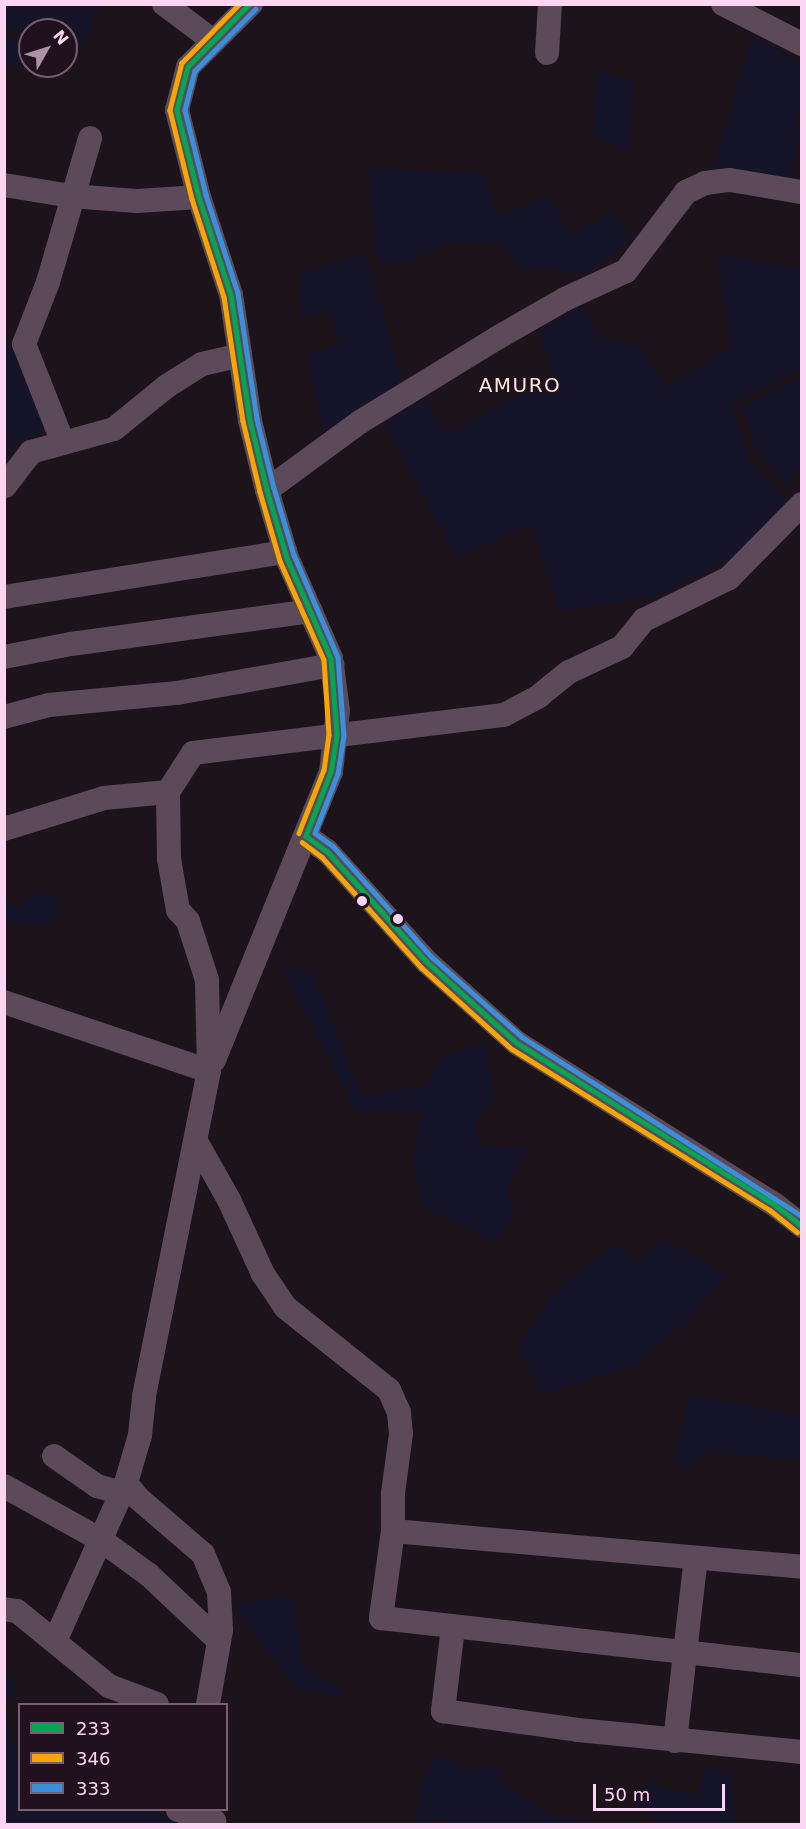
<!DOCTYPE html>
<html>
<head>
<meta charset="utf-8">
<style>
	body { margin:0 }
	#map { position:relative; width:806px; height:1829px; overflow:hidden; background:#1d141b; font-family:"DejaVu Sans",sans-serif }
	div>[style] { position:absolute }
	.green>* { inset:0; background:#161428 }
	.minor>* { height:24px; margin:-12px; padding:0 12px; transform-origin:12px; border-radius:12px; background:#5c4a5a }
	.bus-1>* { height:4.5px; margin:-2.25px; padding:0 2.25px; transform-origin:2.25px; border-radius:2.25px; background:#00a651 }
	.bus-2>* { height:4.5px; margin:-2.25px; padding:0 2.25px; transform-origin:2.25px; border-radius:2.25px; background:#f7a600 }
	.bus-3>* { height:4.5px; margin:-2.25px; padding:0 2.25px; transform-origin:2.25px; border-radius:2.25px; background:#3a90db }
	.dots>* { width:16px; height:16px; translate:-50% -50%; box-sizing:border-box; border:3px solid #21101d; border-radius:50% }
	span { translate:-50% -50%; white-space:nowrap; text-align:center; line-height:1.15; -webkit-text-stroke:4.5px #21101d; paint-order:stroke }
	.quarter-label { font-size:20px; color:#fae7d7; letter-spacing:1.5px }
	.frame { position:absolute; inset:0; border:6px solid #fad6f3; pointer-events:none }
	.legend { position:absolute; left:18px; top:1703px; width:210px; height:108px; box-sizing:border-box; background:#21101d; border:2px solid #785f73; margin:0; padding:8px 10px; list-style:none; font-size:18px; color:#fad6f3 }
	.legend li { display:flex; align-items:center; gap:12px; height:30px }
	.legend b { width:30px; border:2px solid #785f73 }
	.north { position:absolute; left:18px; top:18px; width:60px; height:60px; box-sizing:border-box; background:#21101d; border:2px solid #785f73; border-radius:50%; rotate:51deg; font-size:16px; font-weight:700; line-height:24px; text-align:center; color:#fad6f3 }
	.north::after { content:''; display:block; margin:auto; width:21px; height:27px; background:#ad92a7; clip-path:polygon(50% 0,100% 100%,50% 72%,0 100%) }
	.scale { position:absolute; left:593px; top:1784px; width:132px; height:27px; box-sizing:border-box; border:3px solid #fad6f3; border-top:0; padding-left:8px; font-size:18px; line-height:21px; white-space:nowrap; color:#fad6f3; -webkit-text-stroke:4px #21101d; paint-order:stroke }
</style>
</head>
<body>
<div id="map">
	<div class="green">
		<div style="clip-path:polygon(5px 4px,100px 4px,100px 5px,84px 46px,66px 42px,66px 30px,30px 33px,5px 27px)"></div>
		<div style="clip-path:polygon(752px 37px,801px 62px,801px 101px,792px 124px,801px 132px,789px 182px,712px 175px)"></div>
		<div style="clip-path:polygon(4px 38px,30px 42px,30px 66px,36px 66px,5px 66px)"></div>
		<div style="clip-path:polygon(597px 71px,634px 81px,628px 150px,593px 138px)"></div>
		<div style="clip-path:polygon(368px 168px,483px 173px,495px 216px,551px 197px,568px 235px,617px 211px,629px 244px,582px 275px,543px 267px,520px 271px,502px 244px,446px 242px,412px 261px,378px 265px)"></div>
		<div style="clip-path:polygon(365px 254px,404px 385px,325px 438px,307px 355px,340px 343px,330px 312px,301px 317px,299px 275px)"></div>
		<div style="clip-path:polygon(717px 255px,801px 269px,801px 369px,731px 404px,749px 463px,788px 502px,736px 556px,657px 596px,560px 611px,531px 525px,456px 558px,384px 422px,423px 397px,449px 434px,555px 376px,538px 331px,582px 306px,598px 338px,639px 345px,666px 387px,732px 346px)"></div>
		<div style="clip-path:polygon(5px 342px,17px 351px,47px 431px,14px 445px,5px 462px)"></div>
		<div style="clip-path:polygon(801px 376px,801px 468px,786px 485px,756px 451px,743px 406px)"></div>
		<div style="clip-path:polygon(40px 893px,54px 894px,61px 911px,55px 921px,38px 926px,5px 921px,5px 903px,18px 906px)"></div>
		<div style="clip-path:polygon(279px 963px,313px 974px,362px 1096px,426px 1086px,442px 1059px,485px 1041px,494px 1102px,473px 1121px,480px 1145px,529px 1148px,505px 1190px,515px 1213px,495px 1241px,424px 1208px,412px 1157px,425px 1113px,356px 1111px)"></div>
		<div style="clip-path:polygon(666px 1240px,726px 1275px,689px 1320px,635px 1365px,542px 1394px,518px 1346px,561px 1285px,617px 1244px,635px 1261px)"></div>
		<div style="clip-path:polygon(689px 1395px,801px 1416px,801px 1460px,709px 1453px,689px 1469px,673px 1463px)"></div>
		<div style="clip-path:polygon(282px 1596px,294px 1602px,303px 1666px,345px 1691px,342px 1696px,308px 1691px,293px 1684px,236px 1609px,240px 1603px)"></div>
		<div style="clip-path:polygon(5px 1676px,17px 1680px,5px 1712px,19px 1756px,20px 1810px,149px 1810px,181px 1824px,7px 1824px,4px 1816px)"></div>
		<div style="clip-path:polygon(438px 1753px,467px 1770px,496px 1766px,506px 1786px,547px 1813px,594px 1824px,450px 1824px,445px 1818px,433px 1824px,413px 1824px,422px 1796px,420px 1787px)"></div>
		<div style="clip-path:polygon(708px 1766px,731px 1775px,736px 1824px,665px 1824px,634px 1804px,645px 1781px,697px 1796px)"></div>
	</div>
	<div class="minor">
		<div style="left:164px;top:4px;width:60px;rotate:36.9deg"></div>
		<div style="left:723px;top:4px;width:89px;rotate:26.9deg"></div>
		<div style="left:547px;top:53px;width:49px;rotate:-86.5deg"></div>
		<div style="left:4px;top:185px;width:68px;rotate:9.3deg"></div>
		<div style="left:71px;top:196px;width:66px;rotate:4.3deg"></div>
		<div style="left:137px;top:201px;width:62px;rotate:-3.7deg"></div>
		<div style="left:63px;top:443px;width:106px;rotate:-111.5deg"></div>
		<div style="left:24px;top:344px;width:66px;rotate:-68.8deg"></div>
		<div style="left:48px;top:282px;width:150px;rotate:-73.7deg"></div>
		<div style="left:5px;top:486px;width:43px;rotate:-52.6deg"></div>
		<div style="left:31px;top:452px;width:86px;rotate:-15.5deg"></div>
		<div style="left:114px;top:429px;width:68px;rotate:-39.1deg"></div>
		<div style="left:167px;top:386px;width:41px;rotate:-32.2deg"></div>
		<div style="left:202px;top:364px;width:39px;rotate:-13deg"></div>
		<div style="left:267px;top:490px;width:115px;rotate:-36.2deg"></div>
		<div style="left:360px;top:422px;width:161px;rotate:-31.5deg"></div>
		<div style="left:497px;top:338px;width:78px;rotate:-29.8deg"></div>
		<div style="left:565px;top:299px;width:67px;rotate:-24.7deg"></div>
		<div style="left:626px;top:271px;width:99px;rotate:-52.8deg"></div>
		<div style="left:686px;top:192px;width:21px;rotate:-25deg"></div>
		<div style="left:705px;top:183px;width:25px;rotate:-7deg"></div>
		<div style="left:730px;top:180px;width:73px;rotate:9.5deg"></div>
		<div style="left:4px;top:597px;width:285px;rotate:-9.1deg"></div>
		<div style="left:4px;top:657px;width:68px;rotate:-11deg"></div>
		<div style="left:71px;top:644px;width:242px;rotate:-7.8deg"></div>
		<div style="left:4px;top:717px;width:47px;rotate:-14.9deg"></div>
		<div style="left:49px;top:705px;width:129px;rotate:-5.4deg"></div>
		<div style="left:177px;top:693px;width:158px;rotate:-10.2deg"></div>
		<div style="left:4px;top:829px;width:105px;rotate:-17.2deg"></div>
		<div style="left:104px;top:798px;width:64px;rotate:-5.4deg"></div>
		<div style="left:306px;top:836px;width:26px;rotate:36deg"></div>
		<div style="left:327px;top:851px;width:149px;rotate:48deg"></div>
		<div style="left:427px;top:962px;width:121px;rotate:42deg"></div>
		<div style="left:517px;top:1043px;width:303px;rotate:32.1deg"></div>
		<div style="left:774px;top:1204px;width:36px;rotate:38deg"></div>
		<div style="left:4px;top:1002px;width:216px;rotate:18.6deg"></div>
		<div style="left:214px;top:1060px;width:311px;rotate:-67.9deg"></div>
		<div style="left:331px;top:772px;width:62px;rotate:-83.6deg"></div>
		<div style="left:338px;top:710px;width:52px;rotate:-97.7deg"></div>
		<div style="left:331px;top:658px;width:109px;rotate:-113.7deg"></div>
		<div style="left:287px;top:558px;width:71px;rotate:-106.4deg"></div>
		<div style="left:267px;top:490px;width:72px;rotate:-103.7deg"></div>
		<div style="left:250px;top:420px;width:126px;rotate:-98.6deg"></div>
		<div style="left:231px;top:295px;width:103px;rotate:-108.1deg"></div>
		<div style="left:199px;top:197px;width:90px;rotate:-104.2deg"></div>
		<div style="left:177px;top:110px;width:44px;rotate:-75.7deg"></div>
		<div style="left:188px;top:67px;width:89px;rotate:-45deg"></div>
		<div style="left:197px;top:1143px;width:65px;rotate:60.7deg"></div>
		<div style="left:229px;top:1200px;width:81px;rotate:65.3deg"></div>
		<div style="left:263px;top:1274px;width:40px;rotate:56deg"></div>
		<div style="left:285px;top:1307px;width:133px;rotate:38.6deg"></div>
		<div style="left:389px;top:1390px;width:24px;rotate:66deg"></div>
		<div style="left:399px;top:1412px;width:22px;rotate:85deg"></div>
		<div style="left:401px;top:1434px;width:60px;rotate:97.7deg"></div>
		<div style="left:393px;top:1493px;width:38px;rotate:90deg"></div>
		<div style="left:393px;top:1531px;width:411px;rotate:5deg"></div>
		<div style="left:54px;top:1456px;width:52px;rotate:34.9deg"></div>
		<div style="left:97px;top:1486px;width:25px;rotate:16deg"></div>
		<div style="left:4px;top:1486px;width:111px;rotate:29.1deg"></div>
		<div style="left:101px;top:1540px;width:59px;rotate:36.1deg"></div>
		<div style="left:149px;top:1575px;width:96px;rotate:43.3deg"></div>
		<div style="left:393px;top:1531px;width:88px;rotate:97.9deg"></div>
		<div style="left:381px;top:1618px;width:424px;rotate:6.4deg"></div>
		<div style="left:4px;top:1609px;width:13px;rotate:9deg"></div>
		<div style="left:17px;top:1611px;width:119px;rotate:39.2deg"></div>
		<div style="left:109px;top:1686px;width:51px;rotate:20.6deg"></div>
		<div style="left:453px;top:1627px;width:85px;rotate:96.8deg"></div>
		<div style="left:443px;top:1711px;width:136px;rotate:8deg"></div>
		<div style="left:578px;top:1730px;width:225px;rotate:5.6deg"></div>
		<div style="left:55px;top:1641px;width:173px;rotate:-65.8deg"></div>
		<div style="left:208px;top:1704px;width:75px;rotate:-80deg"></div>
		<div style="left:221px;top:1630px;width:38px;rotate:-93deg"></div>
		<div style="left:219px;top:1592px;width:41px;rotate:-112.8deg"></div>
		<div style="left:203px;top:1554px;width:86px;rotate:-139.3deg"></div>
		<div style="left:138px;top:1498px;width:19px;rotate:-129deg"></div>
		<div style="left:126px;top:1483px;width:50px;rotate:-73.7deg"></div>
		<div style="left:140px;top:1435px;width:39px;rotate:-84deg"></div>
		<div style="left:144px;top:1396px;width:331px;rotate:-78.7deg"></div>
		<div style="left:209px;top:1071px;width:91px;rotate:-91.3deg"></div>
		<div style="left:207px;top:980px;width:62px;rotate:-107.9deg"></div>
		<div style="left:188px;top:921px;width:15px;rotate:-132deg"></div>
		<div style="left:178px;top:910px;width:52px;rotate:-100deg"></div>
		<div style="left:169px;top:859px;width:67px;rotate:-90.9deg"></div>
		<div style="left:168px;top:792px;width:46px;rotate:-57.3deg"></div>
		<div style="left:193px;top:753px;width:313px;rotate:-7deg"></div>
		<div style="left:504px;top:715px;width:40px;rotate:-28deg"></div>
		<div style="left:539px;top:696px;width:38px;rotate:-39deg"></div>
		<div style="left:569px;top:672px;width:59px;rotate:-25.3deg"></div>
		<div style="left:622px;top:647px;width:35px;rotate:-51deg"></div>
		<div style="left:644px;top:620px;width:95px;rotate:-26.3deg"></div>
		<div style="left:729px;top:578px;width:104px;rotate:-45.4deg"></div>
		<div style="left:675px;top:1741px;width:184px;rotate:-83.5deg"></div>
		<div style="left:178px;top:1810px;width:38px;rotate:17deg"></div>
	</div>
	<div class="bus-1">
		<div style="left:250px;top:4px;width:88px;rotate:134.5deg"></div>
		<div style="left:188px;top:67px;width:44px;rotate:104.3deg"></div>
		<div style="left:177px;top:110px;width:90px;rotate:75.8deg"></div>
		<div style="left:199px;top:197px;width:103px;rotate:71.9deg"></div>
		<div style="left:231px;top:295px;width:126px;rotate:81.4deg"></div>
		<div style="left:250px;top:420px;width:72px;rotate:76.3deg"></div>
		<div style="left:267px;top:490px;width:71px;rotate:73.6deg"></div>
		<div style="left:287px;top:558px;width:109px;rotate:66.3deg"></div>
		<div style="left:331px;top:658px;width:77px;rotate:85.5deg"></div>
		<div style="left:337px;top:735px;width:37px;rotate:99deg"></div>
		<div style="left:331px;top:772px;width:69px;rotate:111.3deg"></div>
		<div style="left:306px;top:836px;width:26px;rotate:36deg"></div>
		<div style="left:327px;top:851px;width:149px;rotate:48deg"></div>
		<div style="left:427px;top:962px;width:121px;rotate:42deg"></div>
		<div style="left:517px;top:1043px;width:303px;rotate:32.1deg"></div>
		<div style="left:774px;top:1204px;width:36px;rotate:38deg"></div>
	</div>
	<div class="bus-2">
		<div style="left:240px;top:4px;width:83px;rotate:134.5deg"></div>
		<div style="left:182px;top:63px;width:49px;rotate:104.3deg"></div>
		<div style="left:170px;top:110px;width:92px;rotate:76.1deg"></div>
		<div style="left:192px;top:199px;width:103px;rotate:71.9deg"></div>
		<div style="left:224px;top:297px;width:125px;rotate:81.3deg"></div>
		<div style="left:243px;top:421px;width:73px;rotate:76.5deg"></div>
		<div style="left:260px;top:492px;width:72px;rotate:73.8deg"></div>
		<div style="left:280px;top:561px;width:108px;rotate:66deg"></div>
		<div style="left:324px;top:660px;width:75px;rotate:86.2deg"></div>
		<div style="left:329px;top:735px;width:35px;rotate:98deg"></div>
		<div style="left:324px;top:770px;width:68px;rotate:111.6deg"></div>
		<div style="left:302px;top:842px;width:25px;rotate:37deg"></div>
		<div style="left:322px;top:857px;width:149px;rotate:48deg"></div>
		<div style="left:422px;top:968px;width:121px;rotate:42deg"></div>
		<div style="left:512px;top:1049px;width:304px;rotate:32deg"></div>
		<div style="left:770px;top:1210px;width:35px;rotate:39deg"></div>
	</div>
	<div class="bus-3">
		<div style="left:256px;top:9px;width:87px;rotate:134.5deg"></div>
		<div style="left:195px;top:71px;width:40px;rotate:104.4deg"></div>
		<div style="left:185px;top:110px;width:88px;rotate:76.1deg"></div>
		<div style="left:206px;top:195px;width:103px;rotate:71.9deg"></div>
		<div style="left:238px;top:293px;width:127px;rotate:81.4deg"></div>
		<div style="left:257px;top:419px;width:71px;rotate:76.2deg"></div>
		<div style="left:274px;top:488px;width:70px;rotate:73.4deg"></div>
		<div style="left:294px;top:555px;width:111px;rotate:66.7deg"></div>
		<div style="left:338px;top:657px;width:79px;rotate:85.7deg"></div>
		<div style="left:344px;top:736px;width:38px;rotate:99deg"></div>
		<div style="left:338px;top:774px;width:63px;rotate:111.3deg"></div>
		<div style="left:315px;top:833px;width:22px;rotate:36deg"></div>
		<div style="left:333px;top:846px;width:149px;rotate:48.3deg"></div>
		<div style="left:432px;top:957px;width:120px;rotate:41.6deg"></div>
		<div style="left:522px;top:1037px;width:332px;rotate:32.6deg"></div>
	</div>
	<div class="dots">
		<div style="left:362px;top:901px;background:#fad6f3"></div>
		<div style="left:398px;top:919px;background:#fad6f3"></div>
	</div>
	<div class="quarter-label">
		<span style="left:520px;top:385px">AMURO</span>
	</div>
	<div class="frame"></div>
	<ul class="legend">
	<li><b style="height:8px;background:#00a651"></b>233</li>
	<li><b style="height:8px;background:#f7a600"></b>346</li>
	<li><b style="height:8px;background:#3a90db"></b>333</li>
	</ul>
	<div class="north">N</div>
	<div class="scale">50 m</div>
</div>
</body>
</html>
